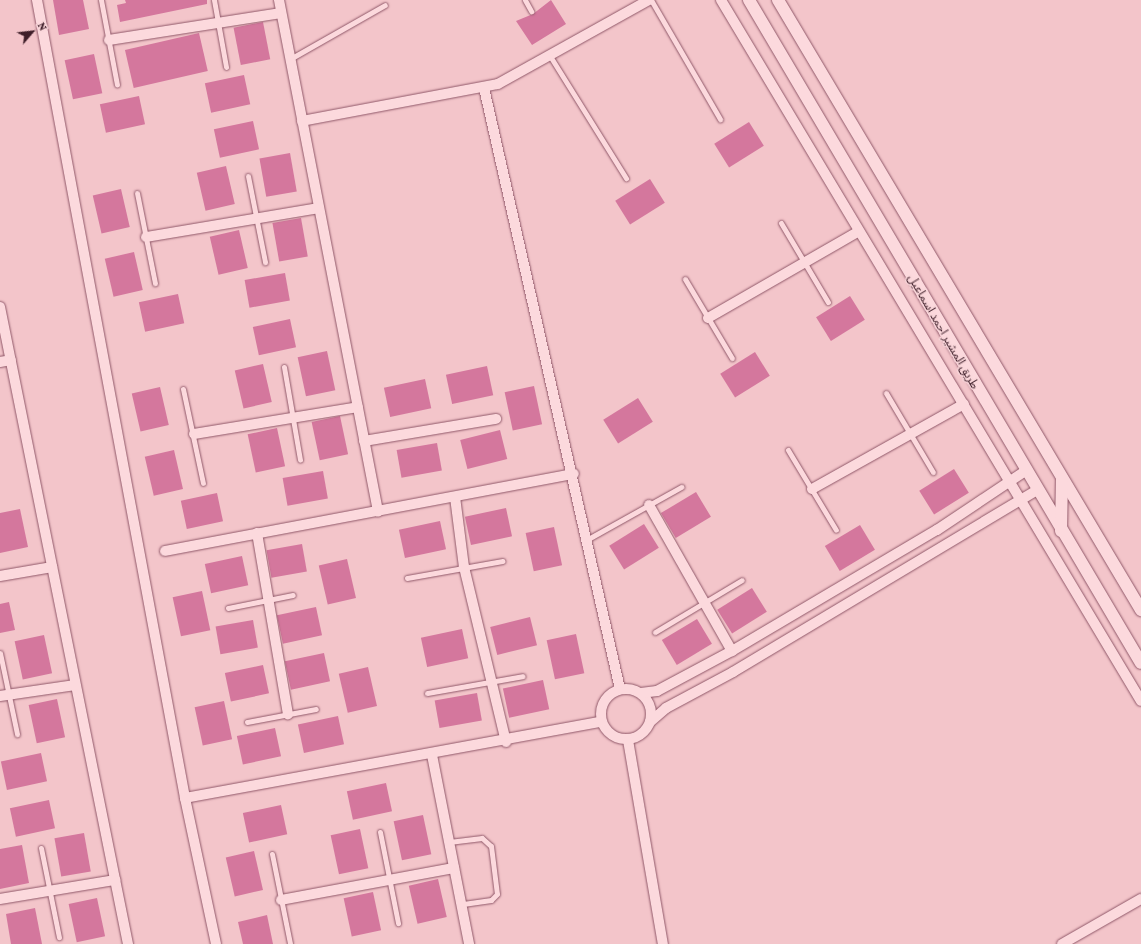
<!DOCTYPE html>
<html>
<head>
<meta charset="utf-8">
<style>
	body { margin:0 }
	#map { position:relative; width:1141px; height:944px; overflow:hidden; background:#f3c5ca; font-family:"Crimson Pro","Noto Sans Arabic",serif }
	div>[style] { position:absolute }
	.building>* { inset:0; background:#d4779d; transform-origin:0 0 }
	.roads { filter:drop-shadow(0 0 1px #905869) drop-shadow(0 0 1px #905869) }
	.service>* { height:5px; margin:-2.5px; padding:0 2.5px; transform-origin:2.5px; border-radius:2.5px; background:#fcd9dd }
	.minor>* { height:10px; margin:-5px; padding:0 5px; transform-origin:5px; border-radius:5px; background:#fcd9dd }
	.minor>.ring { margin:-5px; padding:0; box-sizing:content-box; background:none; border:10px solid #fcd9dd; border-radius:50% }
	.tertiary>* { height:12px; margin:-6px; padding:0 6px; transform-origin:6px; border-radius:6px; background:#fcd9dd }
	span { translate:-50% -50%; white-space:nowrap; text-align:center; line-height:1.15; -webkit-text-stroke:3px #f9d5d9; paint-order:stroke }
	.street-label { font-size:12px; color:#3e1e29 }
	.north { position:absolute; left:12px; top:12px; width:40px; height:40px; -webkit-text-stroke:3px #f9d5d9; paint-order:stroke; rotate:62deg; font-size:11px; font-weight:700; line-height:16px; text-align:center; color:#3e1e29 }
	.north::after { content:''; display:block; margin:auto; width:14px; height:18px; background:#3e1e29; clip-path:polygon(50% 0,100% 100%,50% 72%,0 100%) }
</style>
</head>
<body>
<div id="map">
	<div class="building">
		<div style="clip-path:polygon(53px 0,83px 0,89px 29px,59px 35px)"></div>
		<div style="clip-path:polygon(125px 0,207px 0,207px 4px,120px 22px,117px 5px,126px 3px)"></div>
		<div style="clip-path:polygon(551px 0,566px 24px,532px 45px,516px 21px,533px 14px)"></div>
		<div style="left:263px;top:22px;width:38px;height:30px;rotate:79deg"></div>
		<div style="left:199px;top:33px;width:39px;height:76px;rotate:77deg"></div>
		<div style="left:94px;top:54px;width:40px;height:30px;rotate:78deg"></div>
		<div style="left:244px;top:75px;width:30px;height:40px;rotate:78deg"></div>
		<div style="left:139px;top:96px;width:29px;height:40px;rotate:78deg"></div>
		<div style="left:253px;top:121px;width:29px;height:40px;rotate:78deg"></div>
		<div style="left:749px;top:122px;width:28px;height:41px;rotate:58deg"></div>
		<div style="left:290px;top:153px;width:39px;height:31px;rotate:80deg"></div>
		<div style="left:226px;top:166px;width:39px;height:30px;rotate:77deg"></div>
		<div style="left:650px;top:179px;width:28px;height:41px;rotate:58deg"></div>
		<div style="left:121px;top:189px;width:39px;height:29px;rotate:77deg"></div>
		<div style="left:301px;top:218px;width:39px;height:29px;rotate:80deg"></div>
		<div style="left:239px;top:230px;width:39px;height:30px;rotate:77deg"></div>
		<div style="left:134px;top:252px;width:39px;height:30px;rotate:77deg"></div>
		<div style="left:285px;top:273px;width:28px;height:41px;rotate:80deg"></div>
		<div style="left:178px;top:294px;width:30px;height:40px;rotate:78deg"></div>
		<div style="left:850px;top:296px;width:28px;height:40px;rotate:58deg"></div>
		<div style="left:290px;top:319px;width:29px;height:38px;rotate:78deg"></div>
		<div style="left:327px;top:351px;width:40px;height:30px;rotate:78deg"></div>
		<div style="left:755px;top:352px;width:28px;height:41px;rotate:58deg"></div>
		<div style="left:263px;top:364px;width:39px;height:29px;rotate:77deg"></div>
		<div style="left:487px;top:366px;width:30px;height:42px;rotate:78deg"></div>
		<div style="left:425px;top:379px;width:30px;height:42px;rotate:78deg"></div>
		<div style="left:534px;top:386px;width:39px;height:30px;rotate:78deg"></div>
		<div style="left:160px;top:387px;width:39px;height:29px;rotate:77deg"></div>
		<div style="left:638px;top:398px;width:28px;height:41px;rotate:58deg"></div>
		<div style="left:340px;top:416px;width:39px;height:29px;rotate:78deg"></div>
		<div style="left:277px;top:428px;width:39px;height:30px;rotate:78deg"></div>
		<div style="left:500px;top:430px;width:30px;height:41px;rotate:76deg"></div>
		<div style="left:437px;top:443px;width:28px;height:41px;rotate:80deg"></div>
		<div style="left:174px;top:450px;width:40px;height:30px;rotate:77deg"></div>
		<div style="left:954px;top:469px;width:28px;height:41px;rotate:58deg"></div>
		<div style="left:323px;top:471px;width:28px;height:41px;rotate:80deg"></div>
		<div style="left:696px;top:492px;width:29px;height:41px;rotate:59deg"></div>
		<div style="left:217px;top:493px;width:29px;height:37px;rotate:78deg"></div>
		<div style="left:506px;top:508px;width:29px;height:42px;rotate:78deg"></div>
		<div style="clip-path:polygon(20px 509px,28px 547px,0 553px,0 513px)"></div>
		<div style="left:440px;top:521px;width:29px;height:42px;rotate:78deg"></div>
		<div style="left:644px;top:524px;width:28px;height:41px;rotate:58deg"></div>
		<div style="left:860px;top:525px;width:29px;height:41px;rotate:59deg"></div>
		<div style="left:554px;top:527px;width:39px;height:29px;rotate:78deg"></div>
		<div style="left:302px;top:544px;width:28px;height:36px;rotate:80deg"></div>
		<div style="left:242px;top:556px;width:30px;height:38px;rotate:78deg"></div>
		<div style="left:347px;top:559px;width:40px;height:29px;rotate:77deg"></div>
		<div style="left:752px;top:588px;width:28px;height:41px;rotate:58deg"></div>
		<div style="left:202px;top:591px;width:40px;height:30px;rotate:78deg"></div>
		<div style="clip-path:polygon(9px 602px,15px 630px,0 633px,0 604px)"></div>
		<div style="left:316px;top:607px;width:29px;height:40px;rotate:78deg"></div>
		<div style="left:530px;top:617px;width:29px;height:41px;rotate:76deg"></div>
		<div style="left:697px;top:619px;width:29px;height:41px;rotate:59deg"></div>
		<div style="left:253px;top:620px;width:28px;height:38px;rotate:80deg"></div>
		<div style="left:462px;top:629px;width:30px;height:42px;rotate:78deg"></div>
		<div style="left:576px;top:634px;width:40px;height:30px;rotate:78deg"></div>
		<div style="left:44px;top:635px;width:39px;height:30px;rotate:78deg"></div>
		<div style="left:324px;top:653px;width:29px;height:40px;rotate:78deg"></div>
		<div style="left:263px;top:665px;width:29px;height:39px;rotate:78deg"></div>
		<div style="left:368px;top:667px;width:40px;height:30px;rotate:77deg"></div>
		<div style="left:543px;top:680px;width:30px;height:41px;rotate:78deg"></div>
		<div style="left:477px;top:693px;width:28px;height:43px;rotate:80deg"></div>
		<div style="left:57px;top:699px;width:39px;height:29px;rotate:78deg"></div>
		<div style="left:224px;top:701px;width:39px;height:30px;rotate:78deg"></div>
		<div style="left:338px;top:716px;width:29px;height:41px;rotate:78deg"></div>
		<div style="left:275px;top:728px;width:29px;height:39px;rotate:78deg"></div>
		<div style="left:41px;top:753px;width:29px;height:41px;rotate:78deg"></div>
		<div style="left:386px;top:783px;width:29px;height:40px;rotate:78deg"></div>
		<div style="left:49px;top:800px;width:29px;height:40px;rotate:78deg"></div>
		<div style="left:281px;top:805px;width:30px;height:39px;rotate:78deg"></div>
		<div style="left:423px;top:815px;width:40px;height:30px;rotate:78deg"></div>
		<div style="left:360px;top:829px;width:40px;height:30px;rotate:78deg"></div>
		<div style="left:84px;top:833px;width:39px;height:30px;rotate:80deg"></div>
		<div style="clip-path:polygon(22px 845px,29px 883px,0 889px,0 849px)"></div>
		<div style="left:254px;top:851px;width:40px;height:29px;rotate:77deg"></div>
		<div style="left:438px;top:879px;width:39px;height:30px;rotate:77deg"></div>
		<div style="left:373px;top:892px;width:39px;height:30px;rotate:78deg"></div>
		<div style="left:97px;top:898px;width:39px;height:29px;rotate:78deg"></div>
		<div style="clip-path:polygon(35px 908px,42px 944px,11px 944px,6px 914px)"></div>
		<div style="clip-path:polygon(267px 915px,273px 944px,243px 944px,238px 922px)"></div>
	</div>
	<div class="roads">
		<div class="service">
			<div style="left:101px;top:0;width:86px;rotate:79.3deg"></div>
			<div style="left:214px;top:0;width:68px;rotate:79.8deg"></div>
			<div style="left:525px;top:0;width:13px;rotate:61deg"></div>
			<div style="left:651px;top:0;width:138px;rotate:59.9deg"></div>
			<div style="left:550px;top:56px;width:144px;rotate:58.1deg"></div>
			<div style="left:290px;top:59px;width:109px;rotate:-29.6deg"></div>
			<div style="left:248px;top:176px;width:88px;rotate:78.8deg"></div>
			<div style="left:137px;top:193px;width:92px;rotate:78.7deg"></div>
			<div style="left:781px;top:223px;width:92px;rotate:59.3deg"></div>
			<div style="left:685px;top:279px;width:92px;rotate:59.3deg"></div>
			<div style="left:284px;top:367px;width:94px;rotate:80.2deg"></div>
			<div style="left:183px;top:389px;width:96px;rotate:78deg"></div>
			<div style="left:886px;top:393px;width:92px;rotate:59.3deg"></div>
			<div style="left:788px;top:450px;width:93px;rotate:59deg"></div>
			<div style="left:588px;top:539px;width:107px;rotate:-29.2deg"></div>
			<div style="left:407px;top:578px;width:97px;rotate:-10.1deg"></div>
			<div style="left:228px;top:608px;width:66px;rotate:-11.3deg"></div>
			<div style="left:655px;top:632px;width:101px;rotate:-30.9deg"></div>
			<div style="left:0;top:653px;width:83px;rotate:78.1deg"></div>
			<div style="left:427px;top:693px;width:97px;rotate:-10deg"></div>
			<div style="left:247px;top:722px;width:70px;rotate:-10.7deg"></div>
			<div style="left:380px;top:832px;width:93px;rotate:78.8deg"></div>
			<div style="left:449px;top:842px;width:33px;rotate:-7deg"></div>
			<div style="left:482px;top:838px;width:12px;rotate:42deg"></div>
			<div style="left:491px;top:846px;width:48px;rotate:82.9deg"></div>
			<div style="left:497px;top:894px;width:8px;rotate:135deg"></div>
			<div style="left:491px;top:900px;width:30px;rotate:172deg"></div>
			<div style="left:41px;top:848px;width:91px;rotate:78.6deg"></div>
			<div style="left:272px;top:854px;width:91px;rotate:78.6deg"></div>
		</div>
		<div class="minor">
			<div style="left:37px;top:0;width:812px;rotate:79.49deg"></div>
			<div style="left:185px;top:798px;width:149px;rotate:78deg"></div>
			<div style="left:279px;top:0;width:521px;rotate:79.04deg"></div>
			<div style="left:721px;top:0;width:817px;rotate:59.07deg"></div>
			<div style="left:109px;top:40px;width:174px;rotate:-8.9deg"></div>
			<div style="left:484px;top:88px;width:616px;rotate:77.25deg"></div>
			<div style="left:302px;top:121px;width:199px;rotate:-10.7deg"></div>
			<div style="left:498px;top:84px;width:173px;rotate:-29.1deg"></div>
			<div style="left:146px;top:237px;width:175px;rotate:-9.5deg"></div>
			<div style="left:0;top:307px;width:650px;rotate:78.64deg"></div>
			<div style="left:708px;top:318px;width:174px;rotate:-29.9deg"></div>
			<div style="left:0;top:362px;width:11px;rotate:-10deg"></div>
			<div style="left:194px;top:434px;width:166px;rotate:-9.3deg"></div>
			<div style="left:364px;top:441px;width:134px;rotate:-9.5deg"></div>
			<div style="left:812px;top:489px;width:174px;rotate:-29.2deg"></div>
			<div style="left:455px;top:497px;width:71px;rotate:82.7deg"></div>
			<div style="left:464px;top:567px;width:180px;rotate:76.5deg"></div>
			<div style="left:649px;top:505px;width:168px;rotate:60.4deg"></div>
			<div style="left:257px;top:533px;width:184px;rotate:80.3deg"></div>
			<div style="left:165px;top:551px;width:416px;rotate:-10.7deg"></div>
			<div style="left:0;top:576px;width:53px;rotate:-9.8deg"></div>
			<div class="ring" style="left:601px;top:689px;width:40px;height:40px"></div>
			<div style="left:641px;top:693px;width:16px;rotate:-7deg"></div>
			<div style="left:657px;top:691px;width:85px;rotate:-28.1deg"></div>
			<div style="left:732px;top:651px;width:238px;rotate:-30.6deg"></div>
			<div style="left:937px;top:530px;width:106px;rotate:-33.8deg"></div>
			<div style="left:0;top:696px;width:76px;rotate:-8.3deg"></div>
			<div style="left:650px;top:722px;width:21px;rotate:-41deg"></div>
			<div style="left:666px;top:708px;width:76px;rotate:-28.2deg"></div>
			<div style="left:733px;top:672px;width:354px;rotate:-30.9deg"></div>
			<div style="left:628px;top:740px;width:207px;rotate:80.3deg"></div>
			<div style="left:432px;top:755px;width:193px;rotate:78.9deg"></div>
			<div style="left:185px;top:798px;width:423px;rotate:-10.4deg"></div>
			<div style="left:0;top:899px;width:117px;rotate:-9.4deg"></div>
			<div style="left:281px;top:900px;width:176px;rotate:-10.5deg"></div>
			<div style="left:1062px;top:944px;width:91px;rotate:-29.7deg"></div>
		</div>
		<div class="tertiary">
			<div style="left:749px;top:0;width:770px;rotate:59.41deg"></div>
			<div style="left:778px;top:0;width:710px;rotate:59.24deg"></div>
			<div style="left:1061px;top:531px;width:52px;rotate:-88.9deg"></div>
		</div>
	</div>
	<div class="street-label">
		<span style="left:943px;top:332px;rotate:60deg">طريق المشير احمد اسماعيل</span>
	</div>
	<div class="north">N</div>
</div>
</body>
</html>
